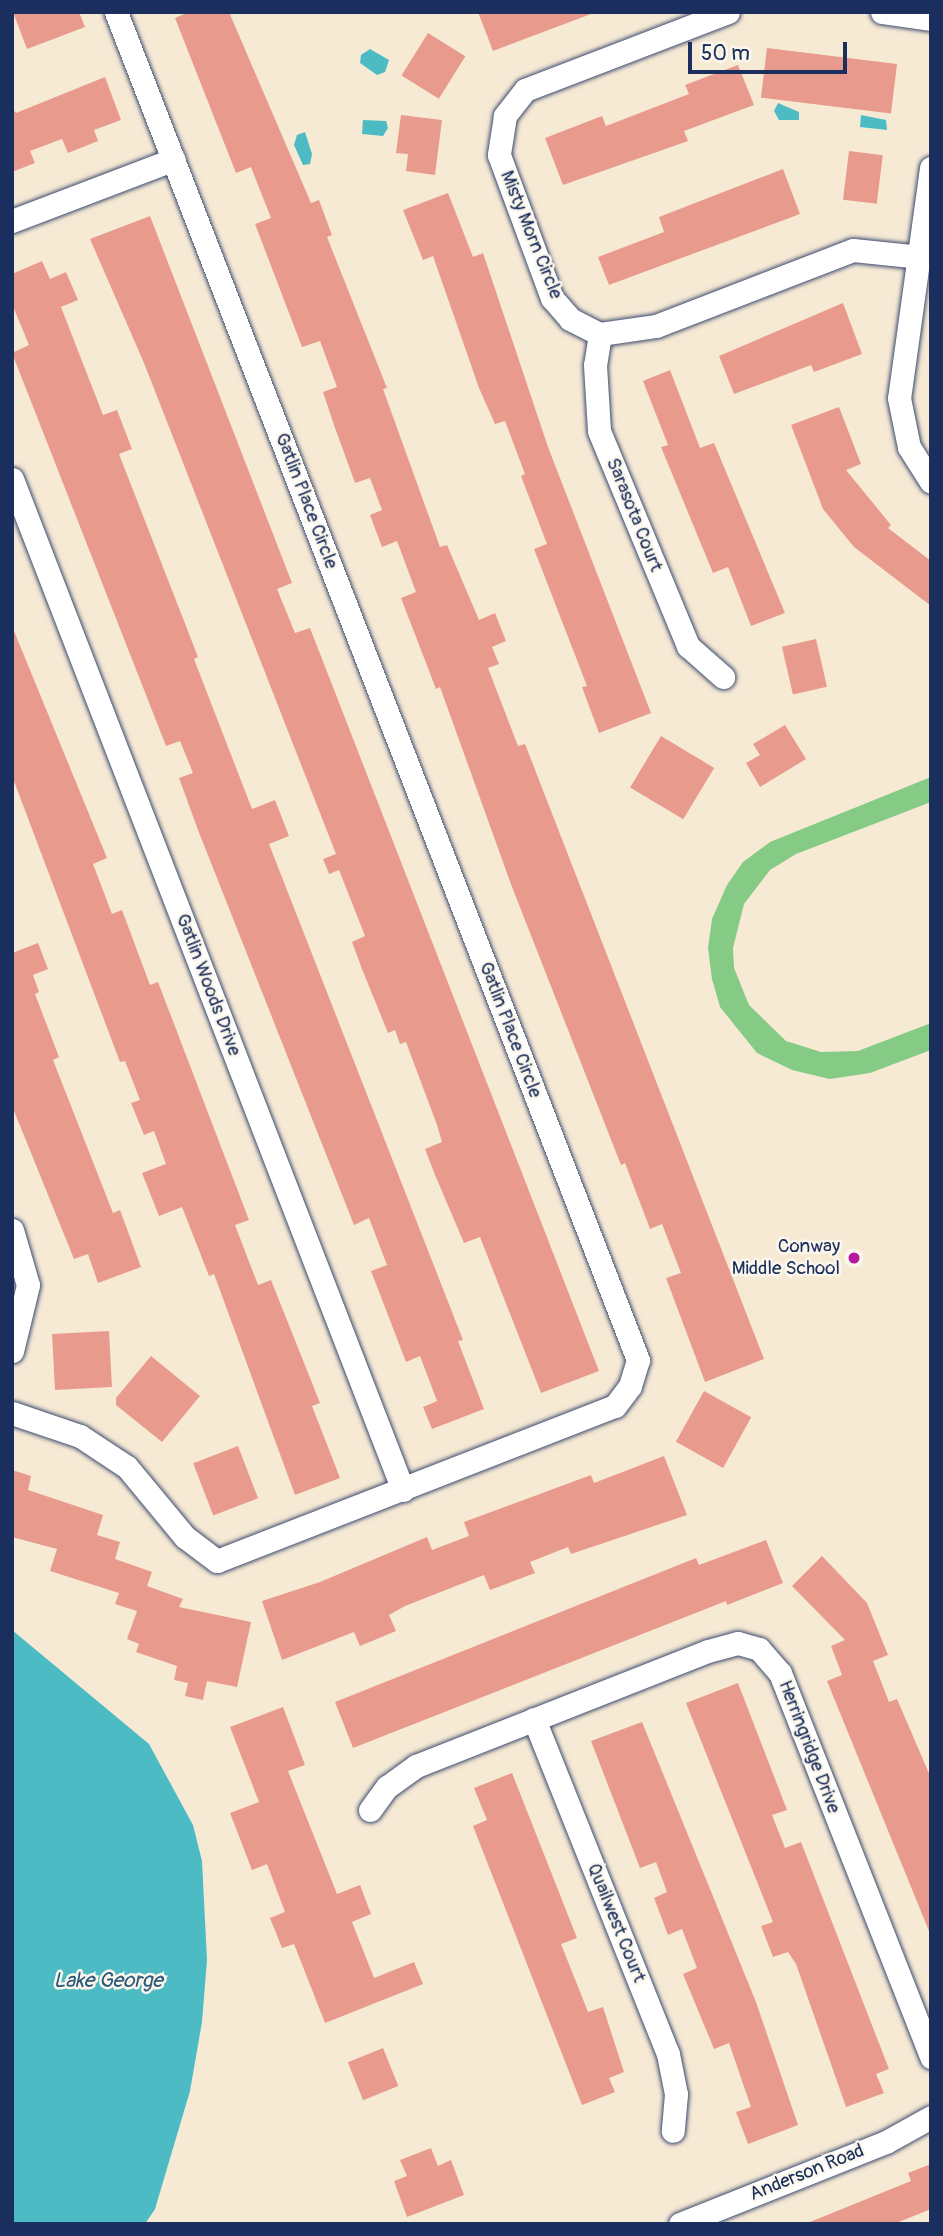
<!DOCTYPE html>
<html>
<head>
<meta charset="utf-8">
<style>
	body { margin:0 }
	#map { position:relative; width:943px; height:2236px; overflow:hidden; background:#f7ead5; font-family:Pangolin,sans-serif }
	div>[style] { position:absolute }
	.green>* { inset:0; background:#85cb85 }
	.water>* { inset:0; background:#4cbbc4 }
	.building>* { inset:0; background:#e89b8c; transform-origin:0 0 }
	.roads { filter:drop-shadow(0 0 2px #3c4b70) drop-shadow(0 0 2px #3c4b70) }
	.street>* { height:23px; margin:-11.5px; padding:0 11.5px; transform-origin:11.5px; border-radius:11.5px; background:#fff }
	.dots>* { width:19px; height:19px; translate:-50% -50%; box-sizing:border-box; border:4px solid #fbf7ec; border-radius:50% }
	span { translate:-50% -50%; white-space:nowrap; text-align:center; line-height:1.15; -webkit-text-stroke:5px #fbf7ec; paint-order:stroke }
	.street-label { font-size:19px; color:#1b2f5e }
	.poi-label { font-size:19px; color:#1b2f5e }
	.right { translate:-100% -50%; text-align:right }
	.water-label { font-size:21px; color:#2a597d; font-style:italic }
	.frame { position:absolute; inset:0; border:14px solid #1b2f5e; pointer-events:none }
	.scale { position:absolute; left:688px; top:42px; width:159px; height:32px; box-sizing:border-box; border:4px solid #1b2f5e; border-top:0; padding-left:9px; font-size:21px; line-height:24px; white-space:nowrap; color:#1b2f5e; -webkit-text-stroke:5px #fbf7ec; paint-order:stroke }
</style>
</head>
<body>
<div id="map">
	<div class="green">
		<div style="clip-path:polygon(931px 777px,931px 802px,796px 854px,770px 870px,744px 904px,733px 948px,734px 968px,749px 1005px,786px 1041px,821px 1052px,858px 1051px,931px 1023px,931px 1050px,870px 1073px,830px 1079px,792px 1070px,757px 1053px,720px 1007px,712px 979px,708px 948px,712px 919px,727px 885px,743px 862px,770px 842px)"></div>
	</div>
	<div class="water">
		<div style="clip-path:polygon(370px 49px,389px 60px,385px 72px,377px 75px,360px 63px,361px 55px)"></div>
		<div style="clip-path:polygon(778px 103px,799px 112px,799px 120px,779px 120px,774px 111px)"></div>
		<div style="clip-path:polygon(861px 115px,886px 120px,887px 130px,860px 127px)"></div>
		<div style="clip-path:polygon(363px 120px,386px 121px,388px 128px,383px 136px,362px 134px)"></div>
		<div style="clip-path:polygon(305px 132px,312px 154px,310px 164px,303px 165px,294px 145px,297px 135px)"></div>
		<div style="clip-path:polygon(12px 1630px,149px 1744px,193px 1825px,202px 1861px,207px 1960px,202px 2022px,190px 2091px,155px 2209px,145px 2224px,12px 2224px)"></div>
	</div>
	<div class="building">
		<div style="clip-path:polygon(13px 12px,79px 12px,85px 27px,27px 49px)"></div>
		<div style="clip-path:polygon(189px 12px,229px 12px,311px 203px,319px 200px,332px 235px,327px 237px,387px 388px,383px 389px,440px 547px,447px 545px,479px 620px,495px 613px,506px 641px,492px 647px,499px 664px,488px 668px,518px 746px,525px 744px,764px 1359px,705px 1382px,666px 1278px,681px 1273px,662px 1224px,650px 1229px,625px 1163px,621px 1165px,512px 887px,440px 687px,436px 689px,401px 598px,416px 592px,397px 541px,382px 547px,370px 515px,382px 510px,370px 478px,355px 483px,334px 425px,323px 392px,337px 387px,320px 341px,302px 347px,255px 224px,271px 218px,251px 167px,236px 173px,175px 18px)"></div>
		<div style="clip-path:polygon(478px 12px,591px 12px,591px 14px,493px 51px)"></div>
		<div style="left:428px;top:33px;width:44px;height:50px;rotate:32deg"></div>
		<div style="left:767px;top:48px;width:131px;height:50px;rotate:7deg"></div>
		<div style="clip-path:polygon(738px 65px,754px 105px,684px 131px,688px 141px,563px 185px,545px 138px,602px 116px,606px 126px,689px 94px,685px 85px)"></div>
		<div style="clip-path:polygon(105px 77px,121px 120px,94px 130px,98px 141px,68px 153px,62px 139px,30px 151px,35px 163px,12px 172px,12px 108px,16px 113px)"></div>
		<div style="clip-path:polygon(401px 115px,442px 120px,435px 175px,406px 171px,408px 154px,396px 153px)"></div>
		<div style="left:849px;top:151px;width:34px;height:49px;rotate:7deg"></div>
		<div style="clip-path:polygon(783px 169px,800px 214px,609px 285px,598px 257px,664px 232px,659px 217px)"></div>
		<div style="clip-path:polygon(448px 193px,473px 257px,483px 253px,548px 447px,651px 713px,599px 733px,582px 687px,587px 686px,534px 549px,547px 544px,521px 476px,525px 474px,505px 421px,495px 424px,479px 388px,433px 256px,423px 260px,403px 210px)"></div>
		<div style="clip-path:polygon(150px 216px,292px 583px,277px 589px,295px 633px,310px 628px,599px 1371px,541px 1393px,480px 1237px,464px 1243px,435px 1175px,425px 1149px,442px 1142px,437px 1125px,406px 1042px,400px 1044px,395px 1030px,388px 1033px,362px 969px,352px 942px,365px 936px,339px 870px,329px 874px,323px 859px,336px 854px,144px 363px,90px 239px)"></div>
		<div style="clip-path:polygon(42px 261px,50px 279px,66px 272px,78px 300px,61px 307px,103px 415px,117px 410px,132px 449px,119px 454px,198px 657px,194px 659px,252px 809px,275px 800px,289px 836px,269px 844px,463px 1340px,458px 1341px,484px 1409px,432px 1429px,423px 1407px,437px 1401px,420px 1356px,406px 1362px,371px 1271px,387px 1265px,369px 1218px,354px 1225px,198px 830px,179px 778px,193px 773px,180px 741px,166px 746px,12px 353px,29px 345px,12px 304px,12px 274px)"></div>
		<div style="clip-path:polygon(843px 303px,862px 354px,814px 372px,811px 365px,734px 394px,719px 356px)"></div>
		<div style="clip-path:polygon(670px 370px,700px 448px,714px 443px,785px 613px,751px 626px,728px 567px,713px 573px,661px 447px,668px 445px,643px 381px)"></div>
		<div style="clip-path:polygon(839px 407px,861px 464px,846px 470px,891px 525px,888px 528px,931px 561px,931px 606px,854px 547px,823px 509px,791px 425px)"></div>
		<div style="clip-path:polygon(12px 626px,107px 858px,93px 864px,112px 914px,122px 910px,150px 985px,158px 982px,249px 1220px,235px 1225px,258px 1285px,271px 1280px,320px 1403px,312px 1406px,340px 1478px,295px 1495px,214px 1274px,209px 1276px,182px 1207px,159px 1216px,142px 1173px,166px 1164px,154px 1131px,144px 1135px,131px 1103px,140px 1100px,125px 1061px,120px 1062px,12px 776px)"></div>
		<div style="left:816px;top:639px;width:49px;height:35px;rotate:77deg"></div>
		<div style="clip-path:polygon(785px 725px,806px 759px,760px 787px,746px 763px,760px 755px,753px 744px)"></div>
		<div style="left:661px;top:736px;width:62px;height:60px;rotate:31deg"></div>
		<div style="clip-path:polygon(38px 943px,48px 969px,33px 975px,39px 992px,35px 994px,59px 1057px,53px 1060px,113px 1213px,120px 1210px,141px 1267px,98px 1283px,88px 1254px,74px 1259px,12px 1106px,12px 953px)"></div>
		<div style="left:109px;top:1331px;width:56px;height:57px;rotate:87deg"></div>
		<div style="clip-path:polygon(151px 1356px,200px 1396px,162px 1442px,116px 1405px,116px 1398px)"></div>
		<div style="left:704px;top:1391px;width:54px;height:58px;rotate:29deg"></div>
		<div style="left:238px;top:1446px;width:56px;height:48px;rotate:69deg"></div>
		<div style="clip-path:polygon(664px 1456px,687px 1515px,571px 1554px,568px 1547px,530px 1562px,535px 1573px,490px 1590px,484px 1575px,405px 1606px,389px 1615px,396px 1631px,360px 1646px,354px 1632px,282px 1660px,262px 1601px,320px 1582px,427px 1537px,432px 1550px,469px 1536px,464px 1522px,591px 1475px,594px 1483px)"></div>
		<div style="clip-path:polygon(12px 1470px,31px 1476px,28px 1490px,103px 1515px,97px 1535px,120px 1542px,115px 1559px,152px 1572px,147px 1586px,183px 1599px,179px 1607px,251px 1622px,237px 1687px,207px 1681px,203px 1700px,185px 1696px,188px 1683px,174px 1680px,177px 1666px,136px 1652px,139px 1644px,127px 1639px,137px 1611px,115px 1604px,119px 1593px,50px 1571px,57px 1549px,12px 1537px)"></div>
		<div style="clip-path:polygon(766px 1540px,783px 1583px,727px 1605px,726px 1601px,353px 1748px,335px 1702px,696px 1558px,699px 1565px)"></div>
		<div style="clip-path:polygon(822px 1556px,867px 1603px,888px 1655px,873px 1661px,889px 1702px,897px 1699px,931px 1778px,931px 1936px,827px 1681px,842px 1675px,831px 1646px,845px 1640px,792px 1586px)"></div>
		<div style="clip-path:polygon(738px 1683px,787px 1810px,772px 1815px,785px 1848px,801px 1842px,889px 2069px,876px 2074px,884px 2093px,846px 2107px,796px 1964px,788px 1952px,773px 1957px,761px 1926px,773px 1922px,686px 1703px)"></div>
		<div style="clip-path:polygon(283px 1707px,305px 1765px,288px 1771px,337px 1894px,360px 1885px,371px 1914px,352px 1922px,374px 1978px,414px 1962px,423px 1984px,325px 2023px,294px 1944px,282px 1948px,270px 1918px,285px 1912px,267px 1864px,252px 1870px,230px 1813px,259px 1802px,230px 1727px)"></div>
		<div style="clip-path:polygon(642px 1722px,756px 2002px,798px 2125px,748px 2144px,736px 2112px,751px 2107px,729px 2043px,714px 2049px,683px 1974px,697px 1968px,682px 1929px,668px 1935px,654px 1898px,667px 1892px,656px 1862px,640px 1868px,591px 1741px)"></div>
		<div style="clip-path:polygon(512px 1773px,577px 1938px,561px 1944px,588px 2012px,603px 2007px,624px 2072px,609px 2078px,615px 2092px,582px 2105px,473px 1826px,487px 1820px,474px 1788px)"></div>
		<div style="left:383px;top:2048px;width:41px;height:38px;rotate:68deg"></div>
		<div style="clip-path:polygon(431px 2148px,438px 2166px,451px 2160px,464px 2195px,407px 2217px,394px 2181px,407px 2176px,400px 2160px)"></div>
		<div style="clip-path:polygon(931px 2164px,931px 2209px,894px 2224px,805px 2224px,911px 2181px,908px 2173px)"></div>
	</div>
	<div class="roads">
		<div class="street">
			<div style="left:728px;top:12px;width:217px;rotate:159deg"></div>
			<div style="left:525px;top:90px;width:33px;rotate:128deg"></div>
			<div style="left:505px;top:116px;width:39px;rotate:99deg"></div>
			<div style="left:499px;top:155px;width:153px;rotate:69.7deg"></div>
			<div style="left:552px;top:298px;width:28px;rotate:49deg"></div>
			<div style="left:570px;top:319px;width:34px;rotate:27deg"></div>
			<div style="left:600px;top:334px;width:57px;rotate:-8.1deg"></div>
			<div style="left:656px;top:326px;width:211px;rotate:-21.1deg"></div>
			<div style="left:853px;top:250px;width:78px;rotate:5.9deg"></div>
			<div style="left:882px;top:12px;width:49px;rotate:8.1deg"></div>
			<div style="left:931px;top:168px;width:232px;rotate:97.9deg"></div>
			<div style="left:899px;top:398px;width:50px;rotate:78.5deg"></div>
			<div style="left:909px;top:447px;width:41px;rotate:57.8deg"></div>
			<div style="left:12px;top:221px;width:173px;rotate:-20.9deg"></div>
			<div style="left:600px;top:334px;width:31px;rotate:99deg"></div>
			<div style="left:595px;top:365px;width:66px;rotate:86.5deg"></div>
			<div style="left:599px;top:431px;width:233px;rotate:67.5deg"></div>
			<div style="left:688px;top:646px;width:47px;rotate:41.5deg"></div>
			<div style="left:12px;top:479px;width:1084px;rotate:68.86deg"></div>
			<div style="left:12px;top:1230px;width:57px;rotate:73.8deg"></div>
			<div style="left:28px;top:1285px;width:68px;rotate:103.6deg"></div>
			<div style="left:12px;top:1413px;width:72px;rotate:18.7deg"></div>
			<div style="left:80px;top:1436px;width:56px;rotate:33.4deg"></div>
			<div style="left:127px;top:1467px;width:91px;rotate:50.4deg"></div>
			<div style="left:185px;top:1537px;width:40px;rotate:37deg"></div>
			<div style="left:217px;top:1561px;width:427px;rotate:-21.3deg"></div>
			<div style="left:615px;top:1406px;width:25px;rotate:-53deg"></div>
			<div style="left:630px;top:1386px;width:27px;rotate:-73deg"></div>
			<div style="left:638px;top:1360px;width:1446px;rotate:-111.17deg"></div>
			<div style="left:534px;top:1719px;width:361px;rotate:68.2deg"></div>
			<div style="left:668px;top:2054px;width:41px;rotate:78.7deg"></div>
			<div style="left:676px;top:2094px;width:37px;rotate:95deg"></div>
			<div style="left:370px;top:1810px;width:29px;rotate:-54deg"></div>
			<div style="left:387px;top:1787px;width:36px;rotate:-36deg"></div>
			<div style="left:416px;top:1766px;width:314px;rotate:-21.5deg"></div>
			<div style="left:708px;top:1651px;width:31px;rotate:-15deg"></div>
			<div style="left:738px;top:1643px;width:22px;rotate:16deg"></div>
			<div style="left:759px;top:1649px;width:32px;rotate:49deg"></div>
			<div style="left:780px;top:1673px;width:413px;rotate:68.5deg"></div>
			<div style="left:680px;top:2224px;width:222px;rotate:-21.7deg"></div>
			<div style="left:886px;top:2142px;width:51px;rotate:-29.1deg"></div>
		</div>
	</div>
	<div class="dots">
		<div style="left:854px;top:1258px;background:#b5179e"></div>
	</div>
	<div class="street-label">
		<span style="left:531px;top:235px;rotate:68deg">Misty Morn Circle</span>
		<span style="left:306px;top:501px;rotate:69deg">Gatlin Place Circle</span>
		<span style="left:634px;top:515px;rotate:68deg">Sarasota Court</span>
		<span style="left:208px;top:985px;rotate:69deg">Gatlin Woods Drive</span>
		<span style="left:510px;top:1030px;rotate:69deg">Gatlin Place Circle</span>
		<span style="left:809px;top:1747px;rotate:69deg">Herringridge Drive</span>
		<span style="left:616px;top:1923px;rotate:68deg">Quailwest Court</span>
		<span style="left:807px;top:2173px;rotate:-22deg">Anderson Road</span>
	</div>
	<div class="poi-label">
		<span class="right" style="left:840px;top:1258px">Conway<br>Middle School</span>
	</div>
	<div class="water-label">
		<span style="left:108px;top:1981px">Lake George</span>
	</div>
	<div class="frame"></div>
	<div class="scale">50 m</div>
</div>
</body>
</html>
